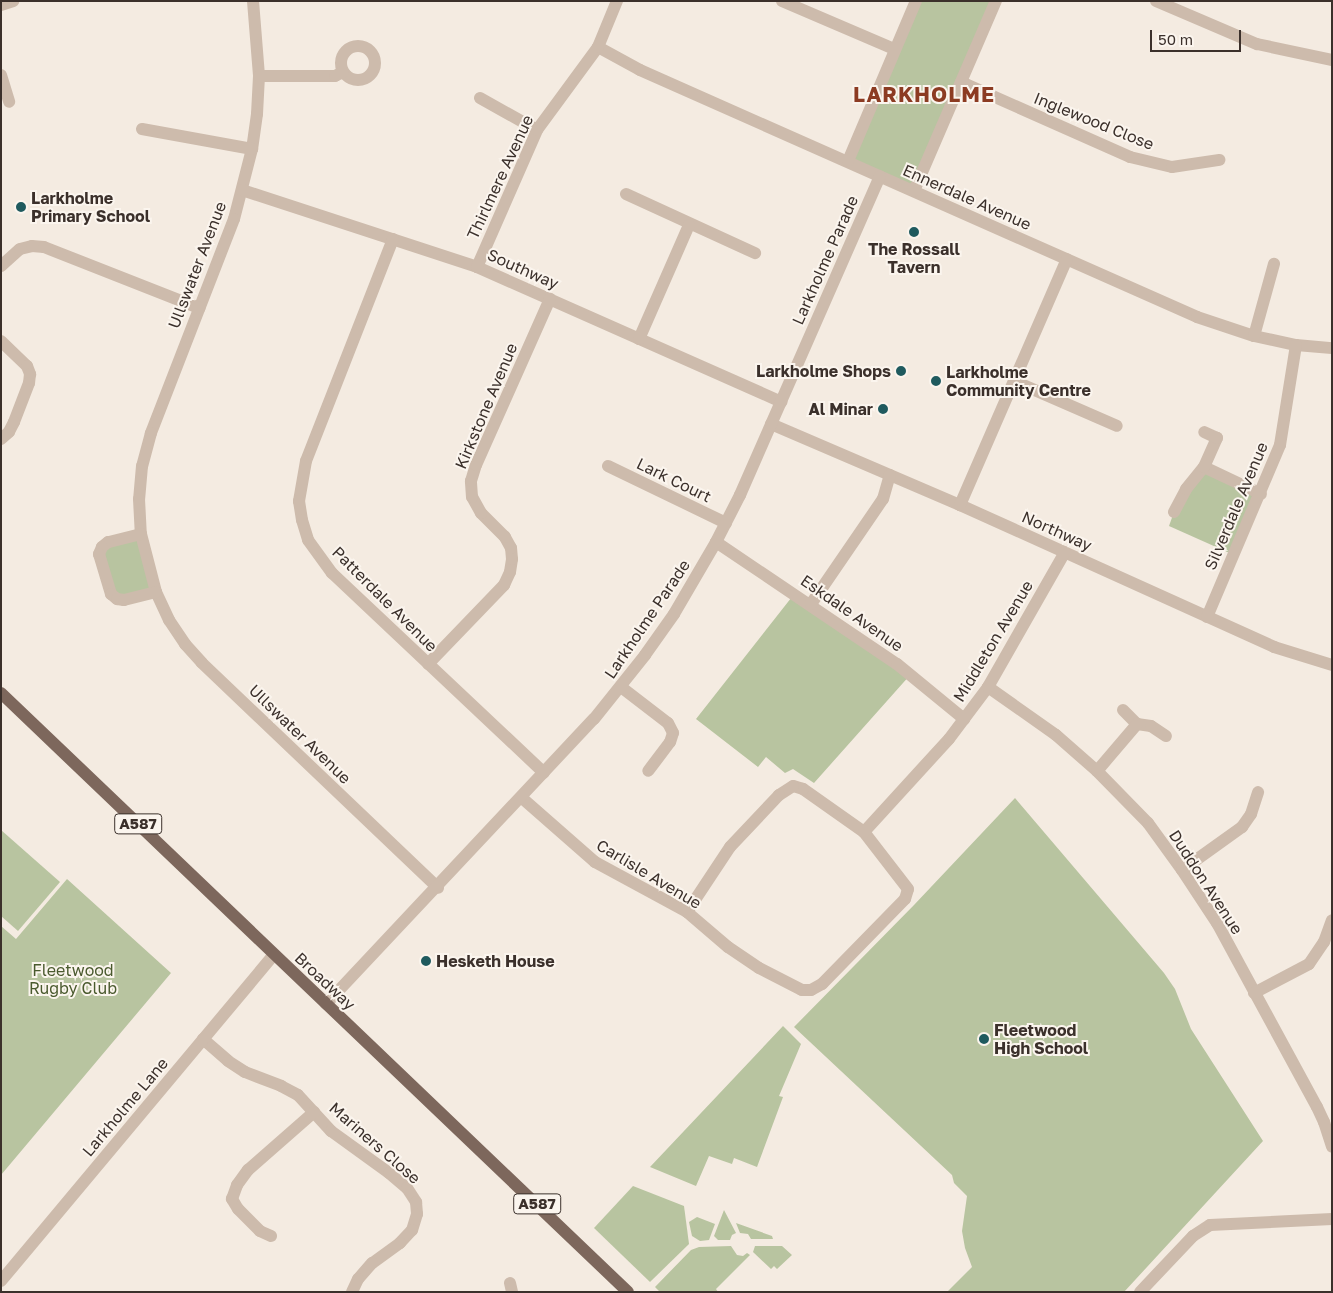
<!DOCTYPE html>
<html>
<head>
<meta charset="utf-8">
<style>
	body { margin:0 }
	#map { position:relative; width:1333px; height:1293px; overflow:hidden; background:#f4ebe1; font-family:"Golos Text",sans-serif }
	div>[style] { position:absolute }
	.green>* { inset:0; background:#b8c4a0; transform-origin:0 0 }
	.minor>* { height:12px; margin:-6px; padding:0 6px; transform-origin:6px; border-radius:6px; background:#cdbbac }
	.minor>.ring { margin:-6px; padding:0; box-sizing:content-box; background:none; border:12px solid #cdbbac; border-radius:50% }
	.primary>* { height:12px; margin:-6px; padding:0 6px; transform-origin:6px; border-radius:6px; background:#7d675c }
	.dots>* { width:14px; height:14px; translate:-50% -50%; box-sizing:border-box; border:2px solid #fbf5ee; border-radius:50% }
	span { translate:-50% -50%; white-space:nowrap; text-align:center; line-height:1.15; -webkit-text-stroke:4px #fbf5ee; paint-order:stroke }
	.shield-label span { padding:1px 4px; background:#fbf5ee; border:1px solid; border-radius:4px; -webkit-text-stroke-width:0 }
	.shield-label { font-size:15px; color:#3b302b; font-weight:700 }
	.street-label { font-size:16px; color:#3b302b }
	.poi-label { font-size:16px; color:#3b302b; font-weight:700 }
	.left { translate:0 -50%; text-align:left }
	.right { translate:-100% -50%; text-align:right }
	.park-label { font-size:16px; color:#4a5a2e }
	.district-label { font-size:21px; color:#8c3b22; font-weight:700; letter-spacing:1px }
	.frame { position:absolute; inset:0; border:2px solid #3b302b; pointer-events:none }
	.scale { position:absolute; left:1150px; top:30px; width:91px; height:22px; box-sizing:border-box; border:2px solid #3b302b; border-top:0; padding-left:6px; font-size:15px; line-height:18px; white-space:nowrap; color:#3b302b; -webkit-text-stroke:4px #fbf5ee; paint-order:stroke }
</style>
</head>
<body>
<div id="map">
	<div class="green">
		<div style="clip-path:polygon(916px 1px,996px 1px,914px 191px,848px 161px)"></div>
		<div style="clip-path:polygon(1204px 467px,1261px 494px,1234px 555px,1169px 526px,1174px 512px)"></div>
		<div style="left:141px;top:534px;width:60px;height:41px;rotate:75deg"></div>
		<div style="clip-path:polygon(795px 593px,911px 674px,814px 783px,793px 769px,785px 773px,766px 757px,758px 767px,696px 719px)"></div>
		<div style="clip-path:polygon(1015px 798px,1164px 973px,1175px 989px,1191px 1029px,1263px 1141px,1124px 1292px,947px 1292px,972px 1267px,965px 1248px,962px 1231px,967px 1196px,954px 1183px,952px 1175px,794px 1027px,914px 905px)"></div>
		<div style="clip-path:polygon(1px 830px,60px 882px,18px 931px,1px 916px)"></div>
		<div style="clip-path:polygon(67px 879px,171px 973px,1px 1175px,1px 926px,16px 939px)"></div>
		<div style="clip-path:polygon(783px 1026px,801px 1044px,779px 1096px,783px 1097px,757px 1167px,734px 1158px,732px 1164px,709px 1156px,696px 1186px,650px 1167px)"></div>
		<div style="clip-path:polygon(633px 1186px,684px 1206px,689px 1244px,650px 1282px,594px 1228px)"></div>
		<div style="clip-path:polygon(724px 1210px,736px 1233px,732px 1235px,730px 1240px,718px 1240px,714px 1236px)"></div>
		<div style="clip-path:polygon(697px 1217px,715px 1224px,709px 1240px,700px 1241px,692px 1236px,689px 1222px)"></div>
		<div style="clip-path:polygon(736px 1223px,772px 1236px,773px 1239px,751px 1239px,748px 1234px,740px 1233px)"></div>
		<div style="clip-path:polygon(731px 1246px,737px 1255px,743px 1256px,747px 1253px,750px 1255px,716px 1289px,718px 1292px,660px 1292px,655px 1287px,691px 1250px,699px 1247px)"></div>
		<div style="clip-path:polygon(755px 1246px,782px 1246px,792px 1255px,777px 1269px,774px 1266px,771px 1269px,753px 1252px)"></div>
	</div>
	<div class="minor">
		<div style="left:253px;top:1px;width:75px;rotate:85.4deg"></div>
		<div style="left:259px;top:76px;width:38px;rotate:93deg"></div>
		<div style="left:257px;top:114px;width:35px;rotate:98deg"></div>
		<div style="left:252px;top:149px;width:72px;rotate:104.4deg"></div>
		<div style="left:234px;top:219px;width:230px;rotate:111.2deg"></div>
		<div style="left:151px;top:433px;width:34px;rotate:105deg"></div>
		<div style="left:142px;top:466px;width:33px;rotate:95deg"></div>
		<div style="left:139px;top:499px;width:35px;rotate:87deg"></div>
		<div style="left:141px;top:534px;width:60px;rotate:75.5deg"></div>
		<div style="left:156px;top:592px;width:31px;rotate:65deg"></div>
		<div style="left:169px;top:620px;width:29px;rotate:56deg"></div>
		<div style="left:185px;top:644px;width:25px;rotate:48deg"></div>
		<div style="left:202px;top:663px;width:326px;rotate:43.6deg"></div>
		<div style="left:782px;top:1px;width:122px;rotate:23.2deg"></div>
		<div style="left:1156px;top:1px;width:110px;rotate:23.1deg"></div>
		<div style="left:1257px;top:44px;width:77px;rotate:12deg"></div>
		<div style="left:1px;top:5px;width:13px;rotate:-18deg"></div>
		<div class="ring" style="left:341px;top:46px;width:22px;height:22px"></div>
		<div style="left:598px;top:47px;width:48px;rotate:28.7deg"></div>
		<div style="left:640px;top:70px;width:609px;rotate:23.91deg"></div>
		<div style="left:1197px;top:317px;width:60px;rotate:18.4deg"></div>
		<div style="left:1254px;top:336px;width:43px;rotate:12.1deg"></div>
		<div style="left:1296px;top:345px;width:36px;rotate:5deg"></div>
		<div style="left:1px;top:75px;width:28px;rotate:73deg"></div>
		<div style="left:259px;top:76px;width:76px"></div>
		<div style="left:335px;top:76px;width:9px;rotate:-27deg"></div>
		<div style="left:961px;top:82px;width:185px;rotate:23.9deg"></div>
		<div style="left:1130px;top:157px;width:43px;rotate:13.4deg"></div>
		<div style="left:1172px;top:167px;width:48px;rotate:-8.5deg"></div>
		<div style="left:480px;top:98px;width:65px;rotate:29.3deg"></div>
		<div style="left:142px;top:129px;width:112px;rotate:10.3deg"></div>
		<div style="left:848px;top:161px;width:174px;rotate:-67deg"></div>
		<div style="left:242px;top:190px;width:247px;rotate:18.1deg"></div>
		<div style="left:477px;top:267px;width:333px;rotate:23.9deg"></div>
		<div style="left:914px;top:191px;width:207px;rotate:-66.7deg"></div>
		<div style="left:626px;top:194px;width:142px;rotate:24.6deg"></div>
		<div style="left:393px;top:239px;width:238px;rotate:111.4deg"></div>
		<div style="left:306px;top:461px;width:41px;rotate:99.9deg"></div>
		<div style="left:299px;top:501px;width:19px;rotate:81deg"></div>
		<div style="left:302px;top:520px;width:21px;rotate:73deg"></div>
		<div style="left:308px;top:540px;width:41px;rotate:54deg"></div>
		<div style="left:332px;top:573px;width:291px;rotate:43.3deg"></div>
		<div style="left:1px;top:266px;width:25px;rotate:-42deg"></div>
		<div style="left:20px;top:249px;width:12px;rotate:-14deg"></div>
		<div style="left:32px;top:246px;width:12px;rotate:5deg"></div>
		<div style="left:44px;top:247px;width:167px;rotate:21.5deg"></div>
		<div style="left:477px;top:267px;width:150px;rotate:-66.3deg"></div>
		<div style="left:537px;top:130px;width:103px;rotate:-53.7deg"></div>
		<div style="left:598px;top:47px;width:50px;rotate:-67.6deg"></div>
		<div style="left:1254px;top:336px;width:75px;rotate:-74.5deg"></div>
		<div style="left:639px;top:339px;width:124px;rotate:-66.3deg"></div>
		<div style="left:1px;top:341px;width:36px;rotate:44deg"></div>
		<div style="left:27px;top:366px;width:9px;rotate:69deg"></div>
		<div style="left:30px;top:374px;width:9px;rotate:96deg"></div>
		<div style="left:29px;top:383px;width:42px;rotate:111deg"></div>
		<div style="left:14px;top:422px;width:11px;rotate:117deg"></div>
		<div style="left:9px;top:432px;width:11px;rotate:139deg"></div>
		<div style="left:1014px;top:381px;width:112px;rotate:23.6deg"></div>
		<div style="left:771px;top:424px;width:206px;rotate:23.2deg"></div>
		<div style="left:960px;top:505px;width:345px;rotate:24.3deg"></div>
		<div style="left:1274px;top:647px;width:61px;rotate:17.2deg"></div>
		<div style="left:608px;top:466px;width:131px;rotate:25.8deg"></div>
		<div style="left:1204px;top:467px;width:63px;rotate:25.3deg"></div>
		<div style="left:960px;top:505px;width:268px;rotate:-66.5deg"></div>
		<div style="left:1174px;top:512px;width:26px;rotate:-62deg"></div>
		<div style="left:1186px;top:489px;width:28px;rotate:-51deg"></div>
		<div style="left:1204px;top:467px;width:32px;rotate:-66deg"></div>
		<div style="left:1217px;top:438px;width:14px;rotate:-155deg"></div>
		<div style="left:141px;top:534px;width:34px;rotate:166deg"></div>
		<div style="left:108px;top:542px;width:8px;rotate:140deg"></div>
		<div style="left:102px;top:547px;width:8px;rotate:113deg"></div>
		<div style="left:99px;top:554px;width:42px;rotate:73.3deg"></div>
		<div style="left:111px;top:594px;width:8px;rotate:40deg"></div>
		<div style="left:117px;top:599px;width:7px;rotate:8deg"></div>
		<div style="left:124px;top:600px;width:33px;rotate:-14deg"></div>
		<div style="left:716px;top:542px;width:218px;rotate:34deg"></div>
		<div style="left:897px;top:664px;width:87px;rotate:39.4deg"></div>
		<div style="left:811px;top:604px;width:127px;rotate:-55.6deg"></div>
		<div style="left:883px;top:499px;width:25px;rotate:-74deg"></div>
		<div style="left:1207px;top:617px;width:187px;rotate:-67deg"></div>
		<div style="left:1280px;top:445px;width:101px;rotate:-80.9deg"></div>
		<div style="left:428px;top:664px;width:110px;rotate:-46.1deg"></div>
		<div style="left:504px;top:585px;width:14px;rotate:-65deg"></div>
		<div style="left:510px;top:572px;width:13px;rotate:-81deg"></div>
		<div style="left:512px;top:559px;width:11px;rotate:-95deg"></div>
		<div style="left:511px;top:548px;width:13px;rotate:-119deg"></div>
		<div style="left:505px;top:537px;width:34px;rotate:-135deg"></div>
		<div style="left:481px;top:513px;width:18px;rotate:-119deg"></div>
		<div style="left:472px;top:497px;width:16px;rotate:-94deg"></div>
		<div style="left:471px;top:481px;width:17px;rotate:-73deg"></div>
		<div style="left:476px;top:465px;width:182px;rotate:-66deg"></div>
		<div style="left:621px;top:687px;width:59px;rotate:37.5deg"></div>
		<div style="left:668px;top:723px;width:11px;rotate:63deg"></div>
		<div style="left:673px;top:733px;width:9px;rotate:108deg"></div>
		<div style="left:670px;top:742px;width:36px;rotate:127deg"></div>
		<div style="left:988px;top:687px;width:83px;rotate:35.2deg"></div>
		<div style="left:1056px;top:735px;width:55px;rotate:41.3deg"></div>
		<div style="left:1097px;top:771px;width:73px;rotate:45.6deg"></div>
		<div style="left:1148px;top:823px;width:58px;rotate:54.1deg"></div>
		<div style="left:1182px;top:870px;width:64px;rotate:56.6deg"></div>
		<div style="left:1217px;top:923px;width:209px;rotate:61.5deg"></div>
		<div style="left:1317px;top:1107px;width:17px;rotate:65deg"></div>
		<div style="left:1324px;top:1122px;width:26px;rotate:72deg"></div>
		<div style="left:1123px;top:710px;width:20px;rotate:45deg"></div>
		<div style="left:1137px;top:724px;width:14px;rotate:8deg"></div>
		<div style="left:1151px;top:726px;width:18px;rotate:34deg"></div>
		<div style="left:1097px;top:771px;width:62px;rotate:-49.6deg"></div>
		<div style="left:522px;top:798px;width:97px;rotate:41.2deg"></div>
		<div style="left:595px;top:862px;width:105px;rotate:28.5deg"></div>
		<div style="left:687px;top:912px;width:54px;rotate:40.5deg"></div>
		<div style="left:728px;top:947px;width:37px;rotate:34deg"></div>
		<div style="left:759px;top:968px;width:48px;rotate:27.1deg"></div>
		<div style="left:802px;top:990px;width:9px"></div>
		<div style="left:811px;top:990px;width:13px;rotate:-29deg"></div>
		<div style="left:822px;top:984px;width:119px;rotate:-45.7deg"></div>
		<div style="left:905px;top:899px;width:10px;rotate:-73deg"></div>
		<div style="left:908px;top:889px;width:72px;rotate:-127.7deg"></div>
		<div style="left:864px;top:832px;width:75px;rotate:-144.8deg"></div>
		<div style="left:803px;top:789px;width:10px;rotate:-163deg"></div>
		<div style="left:793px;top:786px;width:17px;rotate:147deg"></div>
		<div style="left:779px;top:795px;width:71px;rotate:133.3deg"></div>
		<div style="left:730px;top:847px;width:78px;rotate:123.5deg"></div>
		<div style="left:864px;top:832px;width:126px;rotate:-47.6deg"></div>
		<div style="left:949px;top:739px;width:65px;rotate:-53.1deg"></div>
		<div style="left:988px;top:687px;width:155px;rotate:-60.3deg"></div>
		<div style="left:1182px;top:870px;width:74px;rotate:-35.6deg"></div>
		<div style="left:1242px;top:827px;width:16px;rotate:-55deg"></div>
		<div style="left:1251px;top:814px;width:23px;rotate:-72deg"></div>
		<div style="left:1254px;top:993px;width:62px;rotate:-27.8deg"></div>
		<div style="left:1309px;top:964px;width:27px;rotate:-56deg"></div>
		<div style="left:1324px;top:942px;width:23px;rotate:-70deg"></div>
		<div style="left:326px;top:1004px;width:391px;rotate:-46.8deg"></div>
		<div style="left:594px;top:719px;width:82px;rotate:-51.4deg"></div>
		<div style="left:645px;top:655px;width:50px;rotate:-54.7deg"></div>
		<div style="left:674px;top:614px;width:83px;rotate:-59.7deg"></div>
		<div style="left:716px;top:542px;width:53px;rotate:-62.9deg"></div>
		<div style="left:740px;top:495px;width:348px;rotate:-66.3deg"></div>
		<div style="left:203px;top:1039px;width:33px;rotate:41deg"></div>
		<div style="left:228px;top:1061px;width:20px;rotate:33deg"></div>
		<div style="left:245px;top:1072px;width:39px;rotate:21deg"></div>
		<div style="left:281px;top:1086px;width:19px;rotate:28deg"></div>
		<div style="left:298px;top:1095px;width:49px;rotate:47.5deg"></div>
		<div style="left:331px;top:1131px;width:72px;rotate:35.9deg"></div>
		<div style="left:389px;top:1173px;width:23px;rotate:40deg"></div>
		<div style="left:407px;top:1188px;width:17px;rotate:57deg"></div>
		<div style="left:416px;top:1202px;width:12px;rotate:85deg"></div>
		<div style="left:417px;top:1214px;width:17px;rotate:107deg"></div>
		<div style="left:412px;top:1230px;width:18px;rotate:133deg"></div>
		<div style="left:400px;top:1243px;width:34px;rotate:144deg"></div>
		<div style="left:372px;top:1263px;width:21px;rotate:131deg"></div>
		<div style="left:358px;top:1279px;width:14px;rotate:115deg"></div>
		<div style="left:271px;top:1236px;width:12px;rotate:-156deg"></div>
		<div style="left:260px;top:1231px;width:31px;rotate:-135deg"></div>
		<div style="left:238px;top:1209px;width:12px;rotate:-121deg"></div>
		<div style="left:232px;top:1199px;width:15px;rotate:-70deg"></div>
		<div style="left:237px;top:1185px;width:19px;rotate:-54deg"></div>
		<div style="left:248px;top:1170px;width:88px;rotate:-41.3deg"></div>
		<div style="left:1px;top:1281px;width:425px;rotate:-50.1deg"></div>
		<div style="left:510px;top:1283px;width:9px;rotate:77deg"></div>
		<div style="left:1140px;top:1292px;width:77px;rotate:-46.6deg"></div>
		<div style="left:1193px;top:1236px;width:20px;rotate:-33deg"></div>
		<div style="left:1210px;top:1225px;width:122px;rotate:-2.8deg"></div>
	</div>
	<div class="primary">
		<div style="left:1px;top:693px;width:867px;rotate:43.69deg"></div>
	</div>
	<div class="dots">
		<div style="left:21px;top:207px;background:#1f5a5e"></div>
		<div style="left:914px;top:232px;background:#1f5a5e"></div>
		<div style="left:901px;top:371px;background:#1f5a5e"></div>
		<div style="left:936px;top:381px;background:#1f5a5e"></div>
		<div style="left:883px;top:409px;background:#1f5a5e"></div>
		<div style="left:426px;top:961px;background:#1f5a5e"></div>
		<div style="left:984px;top:1039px;background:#1f5a5e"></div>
	</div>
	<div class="shield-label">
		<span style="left:138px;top:824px">A587</span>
		<span style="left:537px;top:1204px">A587</span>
	</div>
	<div class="street-label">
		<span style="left:1094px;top:121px;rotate:22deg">Inglewood Close</span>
		<span style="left:500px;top:177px;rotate:-65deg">Thirlmere Avenue</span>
		<span style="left:967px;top:197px;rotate:24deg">Ennerdale Avenue</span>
		<span style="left:825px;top:260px;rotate:-66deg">Larkholme Parade</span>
		<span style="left:197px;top:265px;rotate:-69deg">Ullswater Avenue</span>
		<span style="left:523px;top:269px;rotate:24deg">Southway</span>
		<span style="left:486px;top:406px;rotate:-67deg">Kirkstone Avenue</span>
		<span style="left:674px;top:480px;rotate:26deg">Lark Court</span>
		<span style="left:1236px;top:506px;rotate:-67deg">Silverdale Avenue</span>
		<span style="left:1057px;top:531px;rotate:24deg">Northway</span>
		<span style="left:385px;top:599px;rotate:45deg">Patterdale Avenue</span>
		<span style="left:852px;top:613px;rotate:35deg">Eskdale Avenue</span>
		<span style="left:647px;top:619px;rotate:-56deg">Larkholme Parade</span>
		<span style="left:993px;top:641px;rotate:-59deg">Middleton Avenue</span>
		<span style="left:300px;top:734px;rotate:44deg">Ullswater Avenue</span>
		<span style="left:649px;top:874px;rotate:31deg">Carlisle Avenue</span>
		<span style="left:1206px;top:882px;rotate:57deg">Duddon Avenue</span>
		<span style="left:325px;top:981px;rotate:43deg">Broadway</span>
		<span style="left:125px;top:1107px;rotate:-50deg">Larkholme Lane</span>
		<span style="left:375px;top:1143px;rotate:41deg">Mariners Close</span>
	</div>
	<div class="poi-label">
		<span class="left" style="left:31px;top:207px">Larkholme<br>Primary School</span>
		<span style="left:914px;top:258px">The Rossall<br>Tavern</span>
		<span class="right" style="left:891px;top:371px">Larkholme Shops</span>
		<span class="left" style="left:946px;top:381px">Larkholme<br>Community Centre</span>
		<span class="right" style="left:873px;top:409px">Al Minar</span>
		<span class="left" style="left:436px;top:961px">Hesketh House</span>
		<span class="left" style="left:994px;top:1039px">Fleetwood<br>High School</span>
	</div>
	<div class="park-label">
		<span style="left:73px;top:979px">Fleetwood<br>Rugby Club</span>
	</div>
	<div class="district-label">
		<span style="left:924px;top:94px">LARKHOLME</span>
	</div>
	<div class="frame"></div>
	<div class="scale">50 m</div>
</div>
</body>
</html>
